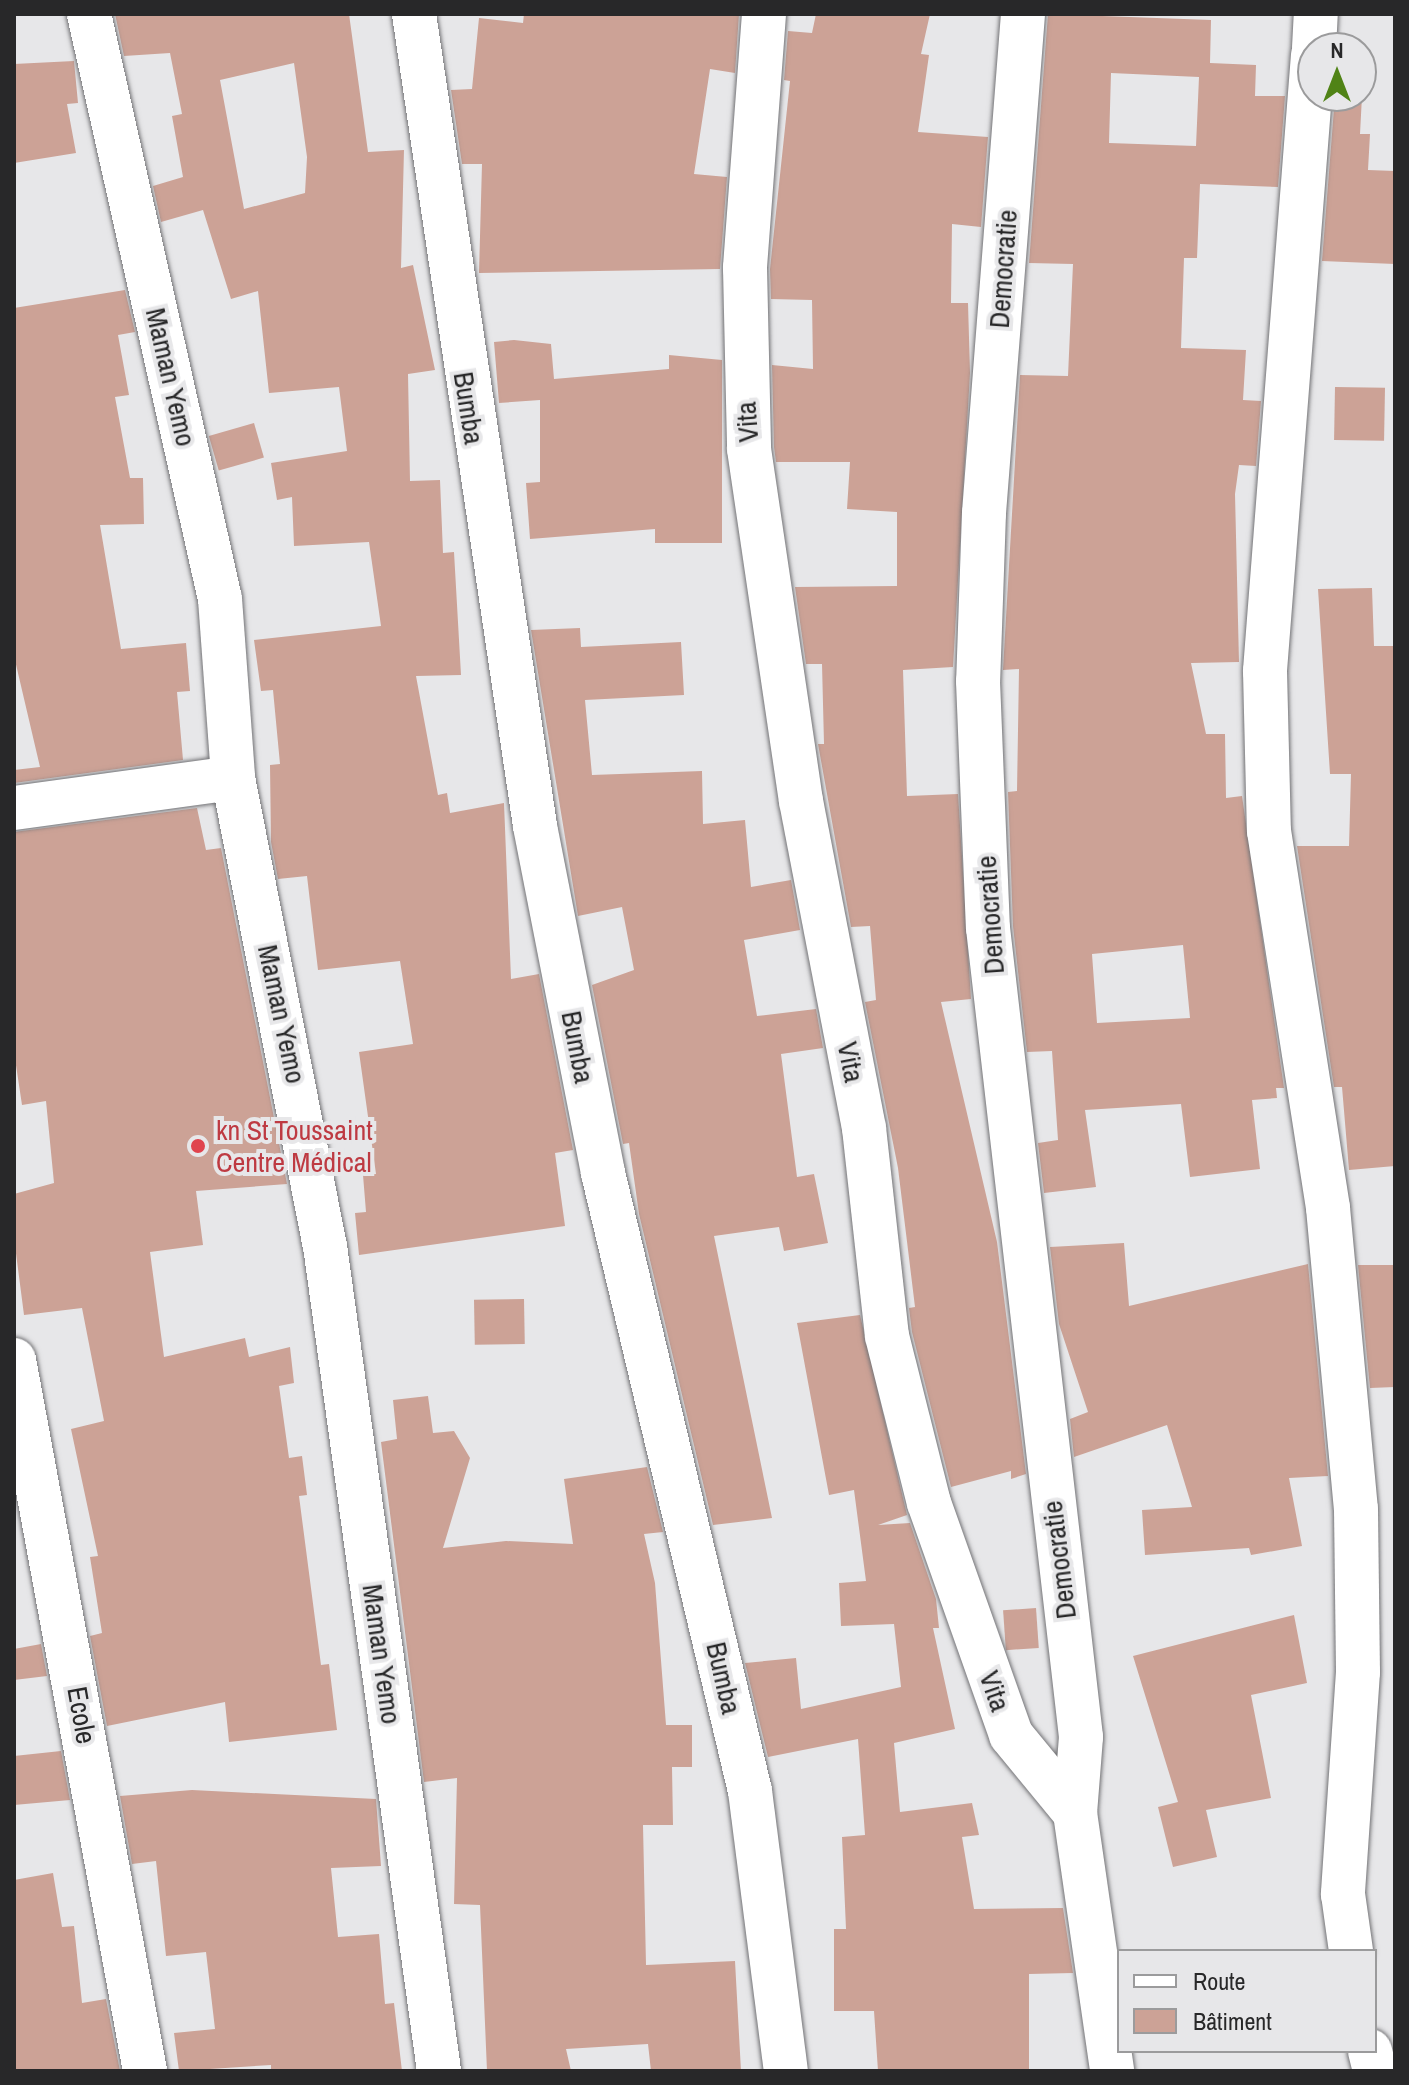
<!DOCTYPE html>
<html>
<head>
<meta charset="utf-8">
<style>
	body { margin:0 }
	#map { position:relative; width:1409px; height:2085px; overflow:hidden; background:#e7e7e9; font-family:"Archivo Narrow",sans-serif }
	div>[style] { position:absolute }
	.building>* { inset:0; background:#cca296; transform-origin:0 0 }
	.roads { filter:drop-shadow(0 0 2px #737376) drop-shadow(0 0 2px #737376) }
	.minor>* { height:44px; margin:-22px; padding:0 22px; transform-origin:22px; border-radius:22px; background:#fff }
	.dots>* { width:22px; height:22px; translate:-50% -50%; box-sizing:border-box; border:4px solid #e7e7e9; border-radius:50% }
	span { translate:-50% -50%; white-space:nowrap; text-align:center; line-height:1.15; -webkit-text-stroke:8px #e7e7e9; paint-order:stroke }
	.street-label { font-size:28px; color:#282829 }
	.health-label { font-size:28px; color:#be3a42 }
	.left { translate:0 -50%; text-align:left }
	.frame { position:absolute; inset:0; border:16px solid #282829; pointer-events:none }
	.legend { position:absolute; left:1117px; top:1949px; width:260px; height:104px; box-sizing:border-box; background:#e7e7e9; border:2px solid #9b9b9c; margin:0; padding:10px 14px; list-style:none; font-size:24px; color:#282829 }
	.legend li { display:flex; align-items:center; gap:16px; height:40px }
	.legend b { width:40px; border:2px solid #9b9b9c }
	.north { position:absolute; left:1297px; top:32px; width:80px; height:80px; box-sizing:border-box; background:#e7e7e9; border:2px solid #9b9b9c; border-radius:50%; rotate:0deg; font-size:22px; font-weight:700; line-height:32px; text-align:center; color:#282829 }
	.north::after { content:''; display:block; margin:auto; width:28px; height:36px; background:#508316; clip-path:polygon(50% 0,100% 100%,50% 72%,0 100%) }
</style>
</head>
<body>
<div id="map">
	<div class="building">
		<div style="clip-path:polygon(evenodd,115px 14px,349px 14px,368px 152px,404px 150px,401px 268px,413px 265px,435px 370px,408px 374px,410px 481px,440px 480px,443px 553px,454px 552px,461px 675px,416px 676px,438px 795px,447px 793px,450px 813px,504px 803px,511px 979px,539px 974px,573px 1150px,555px 1153px,565px 1226px,359px 1255px,355px 1213px,366px 1212px,363px 1175px,376px 1174px,359px 1052px,413px 1044px,400px 961px,318px 970px,307px 876px,278px 879px,271px 842px,270px 765px,280px 764px,273px 690px,261px 691px,254px 640px,381px 626px,369px 542px,294px 546px,292px 497px,277px 500px,271px 463px,347px 451px,339px 387px,269px 393px,258px 291px,231px 299px,203px 210px,161px 222px,153px 186px,183px 177px,172px 116px,182px 114px,170px 53px,124px 56px,115px 14px,294px 63px,307px 157px,305px 193px,244px 209px,220px 80px,294px 63px)"></div>
		<div style="clip-path:polygon(524px 14px,739px 14px,735px 73px,710px 69px,694px 174px,727px 177px,720px 269px,479px 273px,482px 164px,462px 164px,451px 90px,472px 89px,479px 18px,523px 23px)"></div>
		<div style="clip-path:polygon(816px 14px,930px 14px,921px 54px,929px 55px,918px 132px,988px 137px,981px 227px,952px 224px,951px 303px,968px 303px,970px 373px,953px 667px,903px 670px,907px 796px,958px 794px,971px 999px,941px 1002px,997px 1242px,1026px 1474px,1011px 1479px,1011px 1471px,951px 1487px,912px 1332px,909px 1308px,915px 1307px,898px 1168px,865px 1002px,876px 1000px,870px 926px,851px 927px,818px 744px,824px 744px,822px 664px,806px 664px,795px 587px,897px 586px,897px 512px,847px 509px,850px 462px,776px 462px,774px 447px,772px 365px,813px 369px,812px 300px,771px 299px,770px 269px,790px 81px,784px 80px,788px 31px,812px 33px)"></div>
		<div style="clip-path:polygon(evenodd,1048px 14px,1211px 20px,1210px 63px,1256px 65px,1255px 96px,1285px 96px,1278px 187px,1200px 184px,1197px 258px,1184px 258px,1181px 348px,1246px 350px,1243px 400px,1261px 401px,1256px 466px,1239px 465px,1235px 494px,1239px 662px,1191px 663px,1206px 734px,1225px 734px,1226px 798px,1242px 796px,1284px 1088px,1276px 1088px,1277px 1098px,1252px 1100px,1260px 1169px,1190px 1177px,1181px 1104px,1085px 1110px,1096px 1187px,1044px 1193px,1038px 1143px,1058px 1140px,1052px 1051px,1027px 1052px,1013px 926px,1008px 792px,1017px 791px,1019px 669px,1003px 670px,1020px 375px,1068px 376px,1073px 264px,1029px 263px,1048px 14px,1111px 73px,1199px 77px,1196px 146px,1109px 143px,1111px 73px,1048px 14px,1183px 945px,1190px 1018px,1097px 1023px,1092px 954px,1183px 945px)"></div>
		<div style="clip-path:polygon(74px 61px,78px 103px,67px 104px,76px 153px,14px 163px,14px 64px)"></div>
		<div style="clip-path:polygon(1335px 96px,1362px 96px,1360px 134px,1370px 134px,1368px 170px,1395px 171px,1395px 264px,1322px 261px)"></div>
		<div style="clip-path:polygon(125px 290px,135px 332px,118px 335px,129px 395px,115px 397px,130px 478px,143px 478px,144px 524px,100px 525px,121px 649px,186px 643px,190px 691px,177px 692px,183px 760px,14px 783px,14px 770px,40px 767px,14px 656px,14px 308px)"></div>
		<div style="clip-path:polygon(514px 340px,551px 344px,554px 379px,669px 369px,669px 355px,722px 360px,722px 543px,655px 543px,655px 529px,530px 539px,526px 483px,540px 482px,540px 400px,499px 403px,494px 342px)"></div>
		<div style="left:1335px;top:387px;width:50px;height:53px;rotate:1deg"></div>
		<div style="left:254px;top:423px;width:36px;height:47px;rotate:74deg"></div>
		<div style="clip-path:polygon(1372px 588px,1374px 646px,1395px 646px,1395px 1166px,1349px 1170px,1342px 1087px,1334px 1087px,1297px 846px,1349px 846px,1351px 774px,1330px 774px,1318px 589px)"></div>
		<div style="clip-path:polygon(580px 628px,581px 647px,681px 642px,684px 695px,585px 700px,592px 775px,702px 771px,703px 824px,745px 820px,751px 887px,791px 880px,800px 930px,744px 940px,757px 1016px,816px 1009px,823px 1048px,781px 1054px,797px 1177px,814px 1174px,828px 1243px,784px 1251px,779px 1227px,714px 1236px,772px 1518px,713px 1525px,639px 1214px,629px 1143px,623px 1144px,592px 985px,634px 970px,622px 907px,578px 916px,531px 630px)"></div>
		<div style="clip-path:polygon(197px 808px,206px 850px,221px 848px,287px 1184px,196px 1191px,203px 1245px,150px 1252px,164px 1357px,245px 1338px,249px 1357px,290px 1347px,294px 1383px,279px 1386px,289px 1458px,302px 1456px,307px 1495px,299px 1496px,321px 1665px,329px 1664px,337px 1730px,229px 1742px,225px 1702px,107px 1726px,90px 1636px,102px 1633px,90px 1557px,98px 1556px,71px 1429px,104px 1421px,82px 1308px,24px 1315px,14px 1238px,14px 1194px,54px 1183px,46px 1101px,22px 1105px,14px 1052px,14px 832px)"></div>
		<div style="clip-path:polygon(1124px 1243px,1129px 1306px,1308px 1264px,1328px 1476px,1289px 1478px,1302px 1546px,1251px 1555px,1249px 1548px,1145px 1555px,1142px 1510px,1192px 1507px,1167px 1425px,1074px 1457px,1070px 1419px,1088px 1412px,1059px 1324px,1050px 1247px)"></div>
		<div style="clip-path:polygon(1358px 1265px,1395px 1265px,1395px 1387px,1370px 1388px)"></div>
		<div style="left:524px;top:1299px;width:45px;height:50px;rotate:89deg"></div>
		<div style="clip-path:polygon(860px 1315px,907px 1515px,878px 1525px,910px 1523px,936px 1599px,939px 1628px,933px 1628px,955px 1729px,894px 1743px,900px 1812px,972px 1803px,979px 1835px,962px 1837px,974px 1909px,1063px 1908px,1073px 1973px,1029px 1974px,1029px 2071px,878px 2071px,874px 2011px,834px 2011px,834px 1929px,846px 1929px,842px 1837px,865px 1835px,858px 1739px,768px 1757px,745px 1663px,796px 1658px,801px 1709px,901px 1687px,894px 1624px,841px 1626px,839px 1583px,866px 1581px,854px 1490px,829px 1495px,797px 1323px)"></div>
		<div style="clip-path:polygon(428px 1396px,433px 1433px,454px 1431px,470px 1458px,443px 1548px,506px 1541px,573px 1544px,564px 1479px,647px 1467px,663px 1532px,644px 1534px,655px 1583px,666px 1725px,692px 1725px,692px 1767px,672px 1767px,673px 1825px,643px 1825px,646px 1965px,735px 1961px,741px 2071px,651px 2071px,648px 2044px,566px 2049px,571px 2071px,487px 2071px,480px 1905px,454px 1904px,457px 1778px,424px 1782px,381px 1442px,397px 1439px,393px 1400px)"></div>
		<div style="left:1036px;top:1608px;width:40px;height:33px;rotate:86deg"></div>
		<div style="clip-path:polygon(1294px 1615px,1307px 1683px,1251px 1695px,1271px 1798px,1206px 1810px,1217px 1857px,1173px 1867px,1158px 1807px,1178px 1802px,1133px 1656px)"></div>
		<div style="clip-path:polygon(41px 1644px,47px 1676px,14px 1680px,14px 1649px)"></div>
		<div style="clip-path:polygon(61px 1751px,70px 1800px,14px 1805px,14px 1756px)"></div>
		<div style="clip-path:polygon(192px 1790px,376px 1799px,381px 1866px,331px 1868px,338px 1937px,379px 1934px,385px 2004px,394px 2003px,402px 2071px,271px 2071px,271px 2065px,179px 2071px,174px 2033px,215px 2029px,206px 1952px,166px 1956px,156px 1861px,132px 1864px,120px 1796px)"></div>
		<div style="clip-path:polygon(53px 1873px,62px 1927px,74px 1926px,82px 2003px,106px 1999px,120px 2071px,14px 2071px,14px 1880px)"></div>
	</div>
	<div class="roads">
		<div class="minor">
			<div style="left:89px;top:14px;width:599px;rotate:77.38deg"></div>
			<div style="left:220px;top:599px;width:179px;rotate:85.8deg"></div>
			<div style="left:233px;top:778px;width:477px;rotate:78.9deg"></div>
			<div style="left:325px;top:1246px;width:833px;rotate:82.13deg"></div>
			<div style="left:414px;top:14px;width:821px;rotate:81.52deg"></div>
			<div style="left:535px;top:826px;width:354px;rotate:78.9deg"></div>
			<div style="left:603px;top:1173px;width:635px;rotate:76.62deg"></div>
			<div style="left:750px;top:1791px;width:282px;rotate:82.7deg"></div>
			<div style="left:764px;top:14px;width:255px;rotate:94.3deg"></div>
			<div style="left:745px;top:268px;width:181px;rotate:88.7deg"></div>
			<div style="left:749px;top:449px;width:356px;rotate:81.6deg"></div>
			<div style="left:801px;top:801px;width:333px;rotate:79.1deg"></div>
			<div style="left:864px;top:1128px;width:209px;rotate:83.7deg"></div>
			<div style="left:887px;top:1336px;width:172px;rotate:75.9deg"></div>
			<div style="left:929px;top:1503px;width:246px;rotate:70.5deg"></div>
			<div style="left:1011px;top:1735px;width:101px;rotate:50.6deg"></div>
			<div style="left:1075px;top:1813px;width:261px;rotate:81.8deg"></div>
			<div style="left:1023px;top:14px;width:501px;rotate:94.47deg"></div>
			<div style="left:984px;top:513px;width:168px;rotate:92deg"></div>
			<div style="left:978px;top:681px;width:247px;rotate:87.7deg"></div>
			<div style="left:988px;top:928px;width:814px;rotate:83.44deg"></div>
			<div style="left:1081px;top:1737px;width:76px;rotate:94.5deg"></div>
			<div style="left:1314px;top:48px;width:34px;rotate:-87deg"></div>
			<div style="left:1313px;top:55px;width:618px;rotate:94.46deg"></div>
			<div style="left:1265px;top:671px;width:160px;rotate:88.6deg"></div>
			<div style="left:1269px;top:831px;width:382px;rotate:81.1deg"></div>
			<div style="left:1328px;top:1208px;width:302px;rotate:84.7deg"></div>
			<div style="left:1356px;top:1509px;width:163px;rotate:89.3deg"></div>
			<div style="left:1358px;top:1672px;width:223px;rotate:93.9deg"></div>
			<div style="left:1343px;top:1894px;width:58px;rotate:82deg"></div>
			<div style="left:14px;top:808px;width:221px;rotate:-7.8deg"></div>
			<div style="left:14px;top:1360px;width:723px;rotate:79.56deg"></div>
			<div style="left:1370px;top:2051px;width:21px;rotate:76deg"></div>
		</div>
	</div>
	<div class="dots">
		<div style="left:198px;top:1146px;background:#e0444e"></div>
	</div>
	<div class="street-label">
		<span style="left:1003px;top:269px;rotate:-86deg">Democratie</span>
		<span style="left:171px;top:377px;rotate:77deg">Maman Yemo</span>
		<span style="left:469px;top:408px;rotate:81deg">Bumba</span>
		<span style="left:747px;top:422px;rotate:-94deg">Vita</span>
		<span style="left:990px;top:915px;rotate:-94deg">Democratie</span>
		<span style="left:282px;top:1014px;rotate:78deg">Maman Yemo</span>
		<span style="left:578px;top:1047px;rotate:79deg">Bumba</span>
		<span style="left:851px;top:1062px;rotate:79deg">Vita</span>
		<span style="left:1059px;top:1560px;rotate:-97deg">Democratie</span>
		<span style="left:382px;top:1654px;rotate:82deg">Maman Yemo</span>
		<span style="left:724px;top:1678px;rotate:77deg">Bumba</span>
		<span style="left:995px;top:1691px;rotate:71deg">Vita</span>
		<span style="left:82px;top:1715px;rotate:80deg">Ecole</span>
	</div>
	<div class="health-label">
		<span class="left" style="left:216px;top:1146px">kn St Toussaint<br>Centre Médical</span>
	</div>
	<div class="frame"></div>
	<ul class="legend">
	<li><b style="height:10px;background:#fff"></b>Route</li>
	<li><b style="height:22px;background:#cca296"></b>Bâtiment</li>
	</ul>
	<div class="north">N</div>
</div>
</body>
</html>
